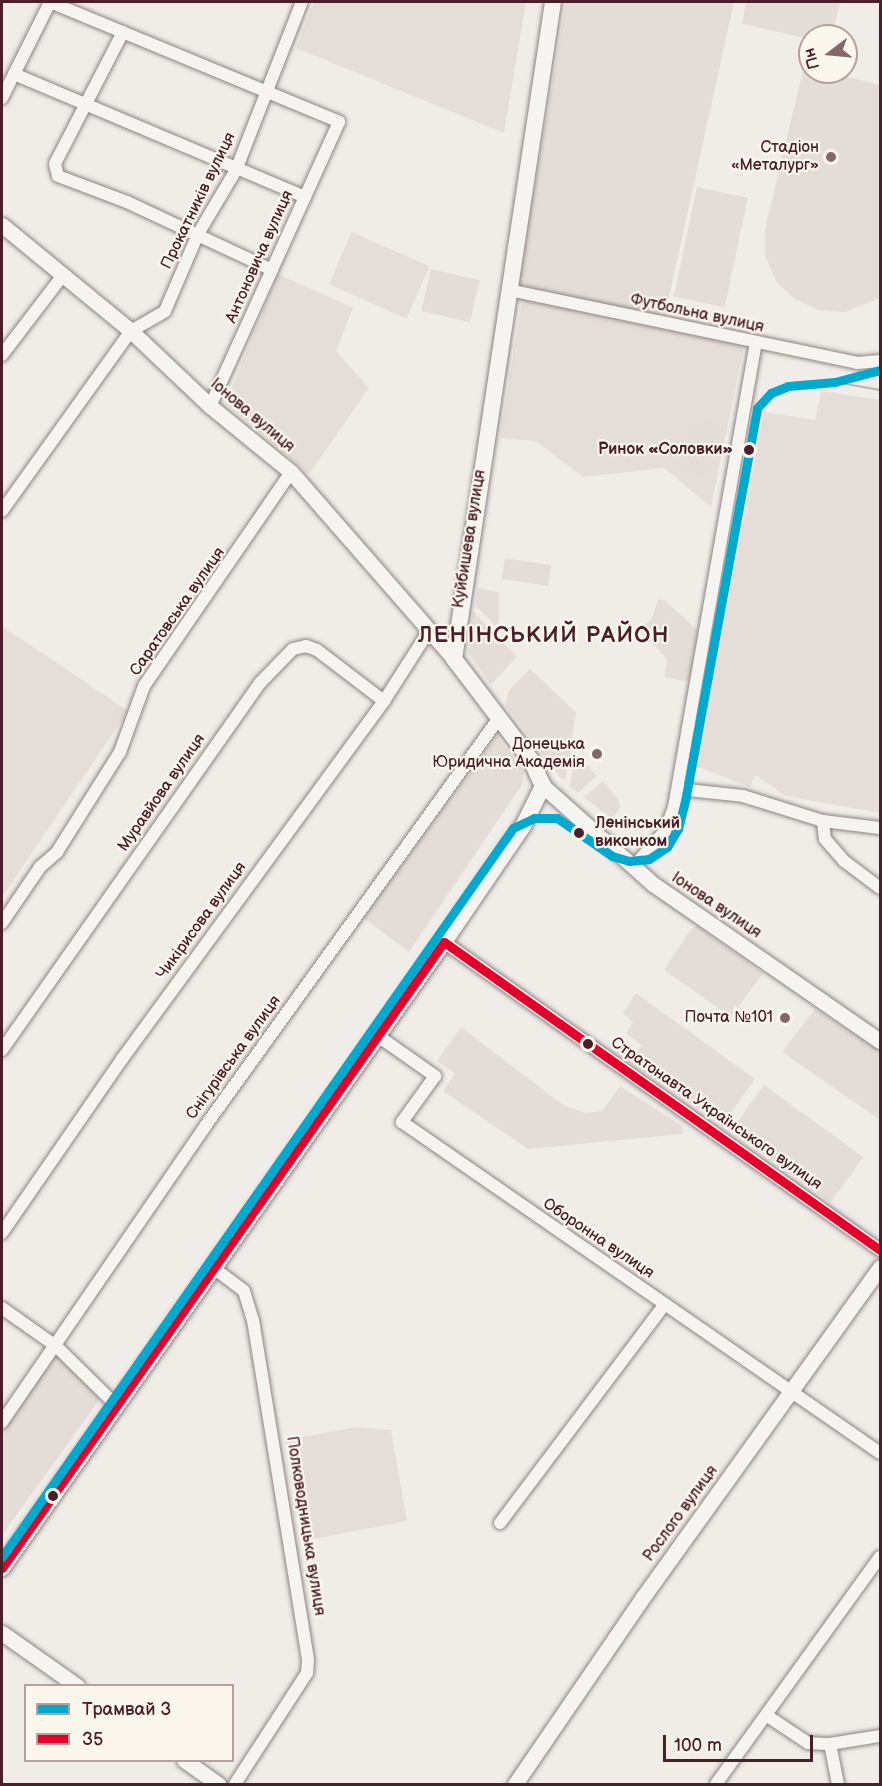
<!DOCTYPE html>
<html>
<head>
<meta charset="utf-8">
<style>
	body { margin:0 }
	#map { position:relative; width:882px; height:1786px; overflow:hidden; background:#f0ede8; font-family:"Balsamiq Sans",sans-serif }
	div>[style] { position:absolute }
	.built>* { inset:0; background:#e5ddd7; transform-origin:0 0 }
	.green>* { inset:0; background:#e4ddd7; transform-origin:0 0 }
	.roads { filter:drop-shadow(0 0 2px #8d8383) drop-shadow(0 0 2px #8d8383) }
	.minor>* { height:12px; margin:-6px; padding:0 6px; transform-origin:6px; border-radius:6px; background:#f5f4f0 }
	.tertiary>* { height:15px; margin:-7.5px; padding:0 7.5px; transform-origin:7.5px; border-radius:7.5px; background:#f5f4f0 }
	.secondary>* { height:16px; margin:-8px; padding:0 8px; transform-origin:8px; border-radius:8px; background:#f5f4f0 }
	.tram>* { height:1.5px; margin:-0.75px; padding:0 0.75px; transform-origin:0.75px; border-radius:0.75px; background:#b7b2b0 }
	.bus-1>* { height:9px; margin:-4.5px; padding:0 4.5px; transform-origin:4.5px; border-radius:4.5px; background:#e4002b }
	.tram-1>* { height:9px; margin:-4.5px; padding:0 4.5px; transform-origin:4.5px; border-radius:4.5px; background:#00a9ce }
	.dots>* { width:16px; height:16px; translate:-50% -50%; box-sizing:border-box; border:3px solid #fbf7ec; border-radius:50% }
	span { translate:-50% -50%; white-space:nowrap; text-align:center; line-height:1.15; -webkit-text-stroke:4.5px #fbf7ec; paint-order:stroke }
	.poi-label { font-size:16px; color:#4a1f2b }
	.right { translate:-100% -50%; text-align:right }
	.street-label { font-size:16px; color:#4a1f2b }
	.stop-label { font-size:16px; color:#4a1f2b; font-weight:700 }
	.left { translate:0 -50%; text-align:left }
	.district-label { font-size:22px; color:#4a1f2b; font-weight:700; letter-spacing:1.5px }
	.frame { position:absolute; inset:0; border:3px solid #4a1f2b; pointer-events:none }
	.legend { position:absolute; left:24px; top:1684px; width:210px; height:78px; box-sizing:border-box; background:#fbf7ec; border:2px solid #b4a19f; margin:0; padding:8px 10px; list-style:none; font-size:18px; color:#4a1f2b }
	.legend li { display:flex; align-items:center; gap:12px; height:30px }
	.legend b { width:30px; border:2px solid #b4a19f }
	.north { position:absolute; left:798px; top:24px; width:60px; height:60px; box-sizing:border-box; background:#fbf7ec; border:2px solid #b4a19f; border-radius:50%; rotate:254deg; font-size:16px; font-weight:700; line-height:24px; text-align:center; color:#4a1f2b }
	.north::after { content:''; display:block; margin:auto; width:21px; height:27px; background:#84676d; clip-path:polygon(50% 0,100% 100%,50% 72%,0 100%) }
	.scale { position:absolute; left:663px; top:1735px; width:150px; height:27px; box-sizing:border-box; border:3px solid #4a1f2b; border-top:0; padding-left:8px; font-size:18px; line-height:21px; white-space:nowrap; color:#4a1f2b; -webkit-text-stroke:4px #fbf7ec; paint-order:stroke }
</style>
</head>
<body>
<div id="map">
	<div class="built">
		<div style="clip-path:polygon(314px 2px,526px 2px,504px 133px,296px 48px)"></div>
		<div style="left:352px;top:232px;width:85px;height:57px;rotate:24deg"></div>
		<div style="clip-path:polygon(278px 274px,353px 308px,336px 351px,369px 388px,309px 474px,226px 403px)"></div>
		<div style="clip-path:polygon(522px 299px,744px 346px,711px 507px,664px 468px,583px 477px,536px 441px,500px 438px)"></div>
		<div style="clip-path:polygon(821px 391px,880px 400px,880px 813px,786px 796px,755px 775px,750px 787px,696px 766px,764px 412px,815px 420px)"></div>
		<div style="clip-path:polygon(2px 626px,128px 711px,2px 897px)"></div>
		<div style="clip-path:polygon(356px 1427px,391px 1430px,407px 1521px,303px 1541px,286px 1440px)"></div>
	</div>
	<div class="green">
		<div style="clip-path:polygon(566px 2px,734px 2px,667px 306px,657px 317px,518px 286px)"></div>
		<div style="clip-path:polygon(746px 2px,840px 2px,832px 36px,810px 39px,742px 24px)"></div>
		<div style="clip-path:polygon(804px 66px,810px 68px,810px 72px,827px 72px,880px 85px,880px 298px,845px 312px,818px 310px,795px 299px,777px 283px,765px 256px,765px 229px)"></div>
		<div style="left:697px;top:187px;width:52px;height:112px;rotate:12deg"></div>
		<div style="left:431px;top:269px;width:50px;height:43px;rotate:13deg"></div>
		<div style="left:696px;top:417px;width:23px;height:56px;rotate:13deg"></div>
		<div style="left:505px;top:558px;width:47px;height:21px;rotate:9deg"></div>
		<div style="clip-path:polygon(478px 588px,499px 592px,499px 629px,475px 605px)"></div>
		<div style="clip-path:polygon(658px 599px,665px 601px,698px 630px,689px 682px,664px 677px,667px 659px,640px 631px,653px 616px)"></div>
		<div style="clip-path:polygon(473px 611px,517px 657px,491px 685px,468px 653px)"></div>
		<div style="clip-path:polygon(530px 669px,576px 712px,566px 778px,562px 780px,506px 706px,508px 691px)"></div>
		<div style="clip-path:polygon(497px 736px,523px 771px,523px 783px,409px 952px,364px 918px)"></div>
		<div style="clip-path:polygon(575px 753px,597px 776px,578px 793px,570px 787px)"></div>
		<div style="clip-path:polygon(603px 781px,619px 800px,620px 808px,612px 819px,584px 797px)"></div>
		<div style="clip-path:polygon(697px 926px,763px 973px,731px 1017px,664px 970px,691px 929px)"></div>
		<div style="clip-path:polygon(636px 993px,755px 1079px,722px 1125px,629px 1061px,642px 1046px,626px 1033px,633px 1022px,623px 1013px)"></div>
		<div style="clip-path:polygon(815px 1009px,880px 1051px,880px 1120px,782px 1052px)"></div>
		<div style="clip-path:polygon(461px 1027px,563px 1105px,585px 1113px,602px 1111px,620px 1086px,682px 1126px,683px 1134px,528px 1149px,443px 1091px,455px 1074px,437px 1061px)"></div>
		<div style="left:764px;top:1085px;width:123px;height:56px;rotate:36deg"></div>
		<div style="clip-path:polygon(57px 1354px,100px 1399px,2px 1535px,2px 1431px)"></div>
	</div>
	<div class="roads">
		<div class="minor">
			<div style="left:50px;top:2px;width:313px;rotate:22.5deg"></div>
			<div style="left:339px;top:122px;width:312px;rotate:114.4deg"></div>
			<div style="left:123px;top:32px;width:148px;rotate:117.3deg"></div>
			<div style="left:55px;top:164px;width:12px;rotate:76deg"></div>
			<div style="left:58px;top:176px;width:74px;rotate:20.6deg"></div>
			<div style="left:127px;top:202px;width:160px;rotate:25.1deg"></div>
			<div style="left:14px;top:74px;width:316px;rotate:22.9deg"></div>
			<div style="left:2px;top:98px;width:107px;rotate:-63.4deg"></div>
			<div style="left:509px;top:290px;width:356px;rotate:11.8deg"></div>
			<div style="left:857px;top:363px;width:23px;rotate:-5deg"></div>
			<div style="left:2px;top:355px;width:102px;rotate:-52.6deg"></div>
			<div style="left:2px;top:511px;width:221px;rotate:-54.4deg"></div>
			<div style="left:131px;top:331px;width:39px;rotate:-30deg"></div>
			<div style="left:165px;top:311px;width:84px;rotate:-66.8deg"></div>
			<div style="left:198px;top:234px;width:74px;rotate:-59.3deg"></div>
			<div style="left:236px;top:170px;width:180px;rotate:-68.6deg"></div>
			<div style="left:678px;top:789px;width:65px;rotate:6.1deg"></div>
			<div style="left:743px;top:796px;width:84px;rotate:17.4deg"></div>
			<div style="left:823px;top:821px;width:57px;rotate:7deg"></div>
			<div style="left:823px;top:821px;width:18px;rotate:84deg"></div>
			<div style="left:825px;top:839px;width:29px;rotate:49deg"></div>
			<div style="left:844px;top:861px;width:45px;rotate:36.9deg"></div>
			<div style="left:635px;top:865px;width:45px;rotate:-48.6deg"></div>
			<div style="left:665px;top:831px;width:26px;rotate:-69deg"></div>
			<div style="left:674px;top:807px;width:471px;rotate:-80deg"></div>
			<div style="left:2px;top:923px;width:68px;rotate:-55.8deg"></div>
			<div style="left:40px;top:867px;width:23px;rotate:-41deg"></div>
			<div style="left:57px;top:852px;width:118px;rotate:-57.8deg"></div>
			<div style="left:120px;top:752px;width:70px;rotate:-70deg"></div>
			<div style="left:144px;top:686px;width:260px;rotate:-55.5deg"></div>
			<div style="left:444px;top:942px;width:534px;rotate:35.24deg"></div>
			<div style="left:378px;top:1036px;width:70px;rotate:35.1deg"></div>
			<div style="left:435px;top:1076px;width:57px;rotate:125.7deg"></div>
			<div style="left:402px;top:1122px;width:581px;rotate:34.7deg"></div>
			<div style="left:2px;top:1050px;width:449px;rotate:-54.9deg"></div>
			<div style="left:260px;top:683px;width:47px;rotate:-45.9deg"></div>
			<div style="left:293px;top:649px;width:13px;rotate:-13deg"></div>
			<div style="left:306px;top:646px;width:12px;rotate:20deg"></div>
			<div style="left:317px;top:650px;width:84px;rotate:37.3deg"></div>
			<div style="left:2px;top:1233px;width:211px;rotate:-55.4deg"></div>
			<div style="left:122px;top:1059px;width:444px;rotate:-53.8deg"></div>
			<div style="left:384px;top:701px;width:85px;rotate:-57.4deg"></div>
			<div style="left:215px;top:1269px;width:36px;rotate:37deg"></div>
			<div style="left:244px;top:1291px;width:30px;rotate:73deg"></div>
			<div style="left:253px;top:1320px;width:344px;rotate:80.8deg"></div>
			<div style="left:308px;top:1660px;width:13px;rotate:94deg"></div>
			<div style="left:307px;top:1673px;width:132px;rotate:123deg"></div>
			<div style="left:2px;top:1308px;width:67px;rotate:35.3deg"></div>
			<div style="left:57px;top:1347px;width:83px;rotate:44.5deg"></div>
			<div style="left:2px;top:1422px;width:360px;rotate:-55.5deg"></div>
			<div style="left:206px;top:1125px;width:501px;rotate:-54.25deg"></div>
			<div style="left:500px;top:1523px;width:273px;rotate:-53deg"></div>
			<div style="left:766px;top:1715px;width:50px;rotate:33.7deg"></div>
			<div style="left:808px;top:1743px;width:22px;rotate:3deg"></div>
			<div style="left:830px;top:1744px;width:51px;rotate:-9.1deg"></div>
			<div style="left:830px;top:1744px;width:41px;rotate:78.7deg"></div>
			<div style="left:716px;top:1784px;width:280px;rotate:-54.2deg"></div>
		</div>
		<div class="tertiary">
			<div style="left:2px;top:225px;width:167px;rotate:39.4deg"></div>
			<div style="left:131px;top:331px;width:109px;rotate:43.5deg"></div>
			<div style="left:210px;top:406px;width:104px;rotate:39.2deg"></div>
			<div style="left:291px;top:472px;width:248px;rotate:48.9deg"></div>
			<div style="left:543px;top:786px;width:147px;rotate:41.7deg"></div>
			<div style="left:653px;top:884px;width:276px;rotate:34.7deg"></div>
			<div style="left:2px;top:1633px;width:92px;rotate:35.2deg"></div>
			<div style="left:184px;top:1760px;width:42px;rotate:35.2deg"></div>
			<div style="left:515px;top:1784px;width:227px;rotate:-55.6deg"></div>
			<div style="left:643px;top:1597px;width:406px;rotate:-54.3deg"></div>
		</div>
		<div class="secondary">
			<div style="left:2px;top:1568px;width:766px;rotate:-54.78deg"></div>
			<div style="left:444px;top:942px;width:140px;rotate:-55.7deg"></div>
			<div style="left:523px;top:826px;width:45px;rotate:-63.4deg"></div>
			<div style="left:543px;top:786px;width:29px;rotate:-115deg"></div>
			<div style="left:531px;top:760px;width:127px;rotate:-127.3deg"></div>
			<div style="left:454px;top:659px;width:664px;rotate:-81.43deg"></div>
		</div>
	</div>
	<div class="tram">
		<div style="left:835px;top:382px;width:46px;rotate:10.1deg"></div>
	</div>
	<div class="bus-1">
		<div style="left:444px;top:942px;width:534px;rotate:35.24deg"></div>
		<div style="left:2px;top:1568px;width:766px;rotate:-54.78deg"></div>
	</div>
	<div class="tram-1">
		<div style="left:2px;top:1557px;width:890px;rotate:-54.97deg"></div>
		<div style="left:513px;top:828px;width:23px;rotate:-25deg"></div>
		<div style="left:534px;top:818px;width:23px"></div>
		<div style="left:557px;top:818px;width:67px;rotate:34.6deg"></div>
		<div style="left:612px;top:856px;width:18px;rotate:16deg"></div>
		<div style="left:629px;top:861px;width:20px;rotate:-6deg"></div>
		<div style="left:649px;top:859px;width:22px;rotate:-34deg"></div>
		<div style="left:667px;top:847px;width:21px;rotate:-59deg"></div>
		<div style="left:678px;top:829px;width:34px;rotate:-76deg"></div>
		<div style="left:686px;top:796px;width:394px;rotate:-79.6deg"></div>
		<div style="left:757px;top:408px;width:21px;rotate:-47deg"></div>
		<div style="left:771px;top:393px;width:18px;rotate:-22deg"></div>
		<div style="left:788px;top:386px;width:47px;rotate:-4.9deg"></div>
		<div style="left:835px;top:382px;width:47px;rotate:-14.9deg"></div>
	</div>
	<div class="dots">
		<div style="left:831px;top:157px;background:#84676d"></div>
		<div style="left:749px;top:450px;background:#4a1f2b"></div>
		<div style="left:597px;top:754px;background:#84676d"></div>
		<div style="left:579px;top:833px;background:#4a1f2b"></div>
		<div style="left:785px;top:1018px;background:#84676d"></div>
		<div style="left:588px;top:1044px;background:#4a1f2b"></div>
		<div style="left:53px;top:1496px;background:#4a1f2b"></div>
	</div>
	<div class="poi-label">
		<span class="right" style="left:819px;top:157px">Стадіон<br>«Металург»</span>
		<span class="right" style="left:585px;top:754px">Донецька<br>Юридична Академія</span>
		<span class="right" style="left:773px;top:1018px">Почта №101</span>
	</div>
	<div class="street-label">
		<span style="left:199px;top:201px;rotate:-64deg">Прокатників вулиця</span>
		<span style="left:260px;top:257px;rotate:-66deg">Антоновича вулиця</span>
		<span style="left:697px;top:314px;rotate:12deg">Футбольна вулиця</span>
		<span style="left:252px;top:416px;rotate:40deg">Іонова вулиця</span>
		<span style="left:470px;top:539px;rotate:-81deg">Куйбишева вулиця</span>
		<span style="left:178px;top:612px;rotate:-55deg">Саратовська вулиця</span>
		<span style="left:162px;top:793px;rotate:-55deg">Муравйова вулиця</span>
		<span style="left:716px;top:906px;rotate:34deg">Іонова вулиця</span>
		<span style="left:202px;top:921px;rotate:-54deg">Чикірисова вулиця</span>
		<span style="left:234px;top:1058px;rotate:-54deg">Снігурівська вулиця</span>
		<span style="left:716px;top:1114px;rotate:35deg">Стратонавта Українського вулиця</span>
		<span style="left:598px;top:1239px;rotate:34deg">Оборонна вулиця</span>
		<span style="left:681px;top:1514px;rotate:-54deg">Рослого вулиця</span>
		<span style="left:305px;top:1526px;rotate:81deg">Полководницька вулиця</span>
	</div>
	<div class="stop-label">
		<span class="right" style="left:733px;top:450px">Ринок «Соловки»</span>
		<span class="left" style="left:595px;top:833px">Ленінський<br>виконком</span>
	</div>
	<div class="district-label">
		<span style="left:544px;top:636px">ЛЕНІНСЬКИЙ РАЙОН</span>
	</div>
	<div class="frame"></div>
	<ul class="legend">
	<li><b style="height:8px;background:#00a9ce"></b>Трамвай 3</li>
	<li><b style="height:8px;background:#e4002b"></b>35</li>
	</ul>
	<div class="north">Пн</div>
	<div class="scale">100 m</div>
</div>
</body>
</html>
